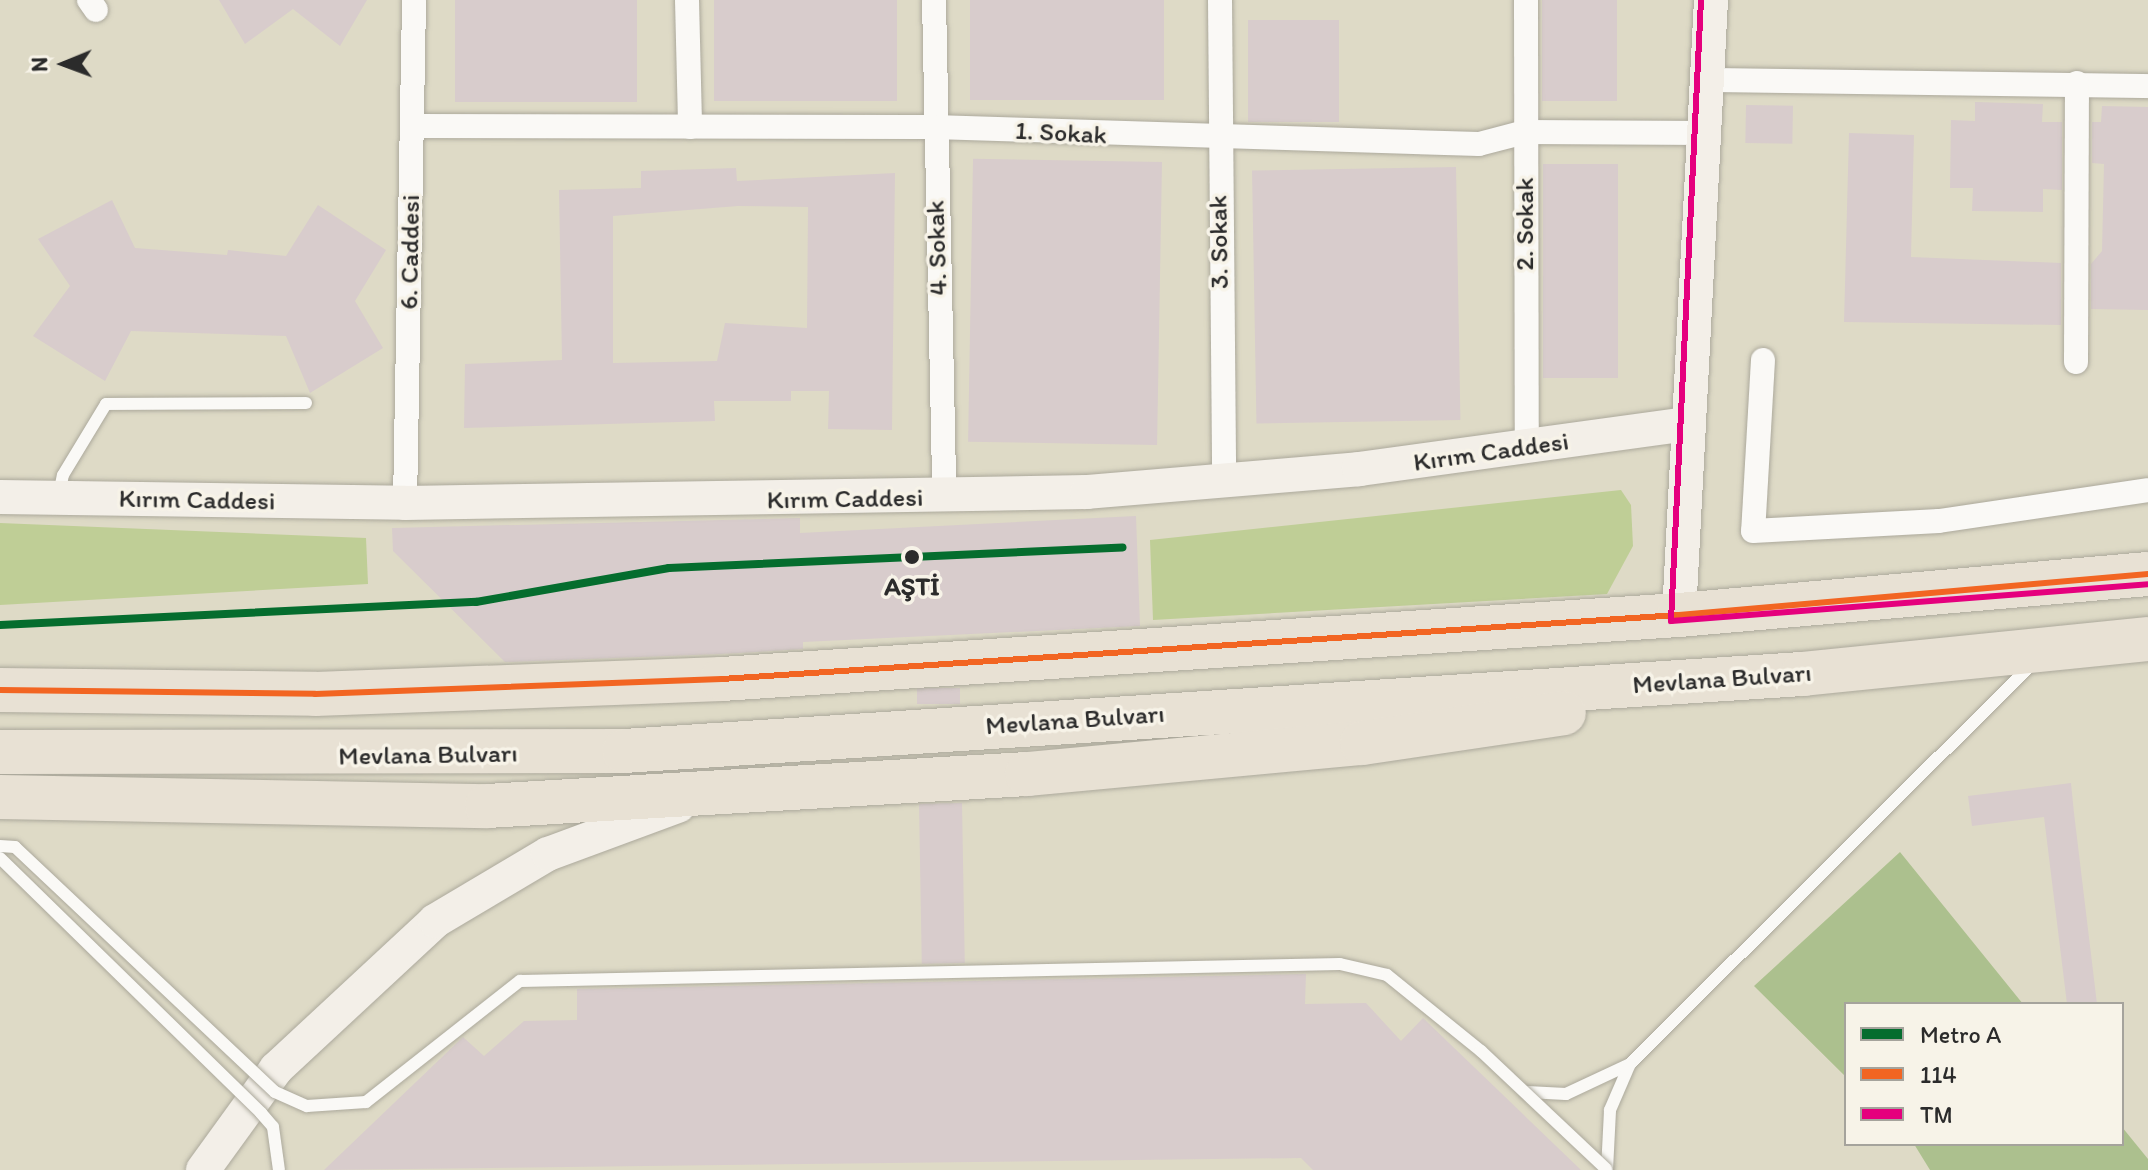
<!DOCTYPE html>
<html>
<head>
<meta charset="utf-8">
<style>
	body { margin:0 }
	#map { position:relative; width:2148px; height:1170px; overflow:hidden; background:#dedac6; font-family:Itim,sans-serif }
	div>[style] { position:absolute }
	.green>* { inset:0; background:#bfce96 }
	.forest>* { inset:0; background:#acc08e }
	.building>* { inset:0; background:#d8cccc; transform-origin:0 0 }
	.roads { filter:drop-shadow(0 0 2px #aca99c) drop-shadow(0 0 2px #aca99c) }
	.lane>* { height:12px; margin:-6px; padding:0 6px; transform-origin:6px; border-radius:6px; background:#faf9f6 }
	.street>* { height:24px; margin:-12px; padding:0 12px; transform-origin:12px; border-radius:12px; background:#faf9f6 }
	.secondary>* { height:34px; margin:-17px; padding:0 17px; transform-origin:17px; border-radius:17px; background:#f3efe8 }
	.highway>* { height:44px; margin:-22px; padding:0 22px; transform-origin:22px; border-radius:22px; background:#e8e1d4 }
	.bridges { filter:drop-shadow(0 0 2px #aca99c) drop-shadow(0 0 2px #aca99c) }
	.lane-bridge>* { height:12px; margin:-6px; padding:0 6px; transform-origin:6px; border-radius:6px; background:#faf9f6 }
	.bus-1>* { height:6px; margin:-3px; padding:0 3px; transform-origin:3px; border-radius:3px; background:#f26522 }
	.bus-2>* { height:6px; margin:-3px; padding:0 3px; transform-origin:3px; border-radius:3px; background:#e5007d }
	.metro-1>* { height:8px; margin:-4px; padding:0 4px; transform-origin:4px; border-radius:4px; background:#056d2e }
	.dots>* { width:22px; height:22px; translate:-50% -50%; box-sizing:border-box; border:4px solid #f7f3e8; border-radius:50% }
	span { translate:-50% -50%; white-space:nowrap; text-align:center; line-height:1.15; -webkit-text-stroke:7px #f7f3e8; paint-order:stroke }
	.street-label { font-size:26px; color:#2b2b2b }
	.stop-label { font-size:26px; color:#2b2b2b; font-weight:700 }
	.legend { position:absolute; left:1844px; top:1002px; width:280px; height:144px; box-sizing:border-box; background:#f7f3e8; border:2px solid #a5a39c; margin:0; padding:10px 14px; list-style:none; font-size:24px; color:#2b2b2b }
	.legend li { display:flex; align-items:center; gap:16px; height:40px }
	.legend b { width:40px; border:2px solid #a5a39c }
	.north { position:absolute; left:24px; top:24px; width:80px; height:80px; -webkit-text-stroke:6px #f7f3e8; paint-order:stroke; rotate:269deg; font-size:22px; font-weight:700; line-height:32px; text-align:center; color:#2b2b2b }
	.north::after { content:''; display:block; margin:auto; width:28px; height:36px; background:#2b2b2b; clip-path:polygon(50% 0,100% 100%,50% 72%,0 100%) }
</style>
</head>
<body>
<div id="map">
	<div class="green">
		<div style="clip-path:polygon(1621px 490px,1631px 505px,1633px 546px,1607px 594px,1153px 620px,1150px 540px)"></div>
		<div style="clip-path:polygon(0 523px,366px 538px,368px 584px,0 605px)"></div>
	</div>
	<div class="forest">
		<div style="clip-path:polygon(1900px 852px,2023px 1004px,1846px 1004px,1846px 1077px,1754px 986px)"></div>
		<div style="clip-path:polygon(2122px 1127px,2148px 1159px,2148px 1170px,1930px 1170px,1914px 1144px,2122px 1144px)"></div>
	</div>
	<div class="building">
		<div style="clip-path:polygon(219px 0,367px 0,340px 46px,293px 9px,245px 44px)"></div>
		<div style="left:455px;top:0;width:182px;height:102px"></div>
		<div style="left:714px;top:0;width:183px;height:101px"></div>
		<div style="left:970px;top:0;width:194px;height:100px"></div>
		<div style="left:1542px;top:0;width:75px;height:101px"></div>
		<div style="left:1248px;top:20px;width:91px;height:102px"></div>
		<div style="clip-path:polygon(1975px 102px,2043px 104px,2042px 122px,2062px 122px,2062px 190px,2043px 189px,2043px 212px,1972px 211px,1973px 188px,1950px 188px,1951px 120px,1975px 121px)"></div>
		<div style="left:1746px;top:105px;width:47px;height:38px;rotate:1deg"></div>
		<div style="clip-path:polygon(2102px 106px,2148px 107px,2148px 310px,2091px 309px,2091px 264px,2102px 251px,2104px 164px,2092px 163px,2092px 122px,2101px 122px)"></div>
		<div style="clip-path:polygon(1849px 133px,1914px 135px,1911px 257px,2061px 263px,2061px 325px,1844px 322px)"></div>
		<div style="left:1162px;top:162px;width:283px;height:189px;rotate:91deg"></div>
		<div style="left:1543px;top:164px;width:75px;height:214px"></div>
		<div style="left:1456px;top:167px;width:253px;height:204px;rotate:89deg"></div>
		<div style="clip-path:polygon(evenodd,736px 168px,737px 181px,895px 173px,892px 430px,828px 429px,829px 391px,791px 391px,791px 401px,714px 401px,715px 421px,464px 428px,465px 364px,562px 360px,559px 190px,641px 188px,641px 171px,736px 168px,738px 206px,808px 207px,807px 328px,725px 323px,717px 361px,613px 363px,613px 216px,738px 206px)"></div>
		<div style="clip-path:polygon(112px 200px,135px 248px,227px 255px,228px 250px,286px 256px,318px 205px,386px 250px,355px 301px,383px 348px,310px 393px,286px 336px,131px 331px,105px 381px,33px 336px,70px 286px,38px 239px)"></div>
		<div style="clip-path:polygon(1136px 516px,1140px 626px,803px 642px,803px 649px,721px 654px,505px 662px,393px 551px,392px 528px,800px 518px,800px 533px)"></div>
		<div style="left:960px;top:688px;width:16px;height:43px;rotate:90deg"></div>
		<div style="clip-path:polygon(2071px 783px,2074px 813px,2097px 1004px,2067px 1004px,2044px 817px,1972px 826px,1968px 796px)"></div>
		<div style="left:962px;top:803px;width:160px;height:43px;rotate:89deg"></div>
		<div style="clip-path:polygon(1306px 974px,1305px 1004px,1366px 1003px,1401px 1041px,1423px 1018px,1581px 1170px,1313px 1170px,1301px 1158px,324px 1170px,463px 1037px,484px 1056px,524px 1021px,577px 1020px,577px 989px)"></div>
	</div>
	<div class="roads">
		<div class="lane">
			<div style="left:59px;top:495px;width:20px;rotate:-79deg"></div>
			<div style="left:63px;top:475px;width:83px;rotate:-58.8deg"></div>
			<div style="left:106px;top:404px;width:200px;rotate:-0.3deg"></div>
			<div style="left:1527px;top:1092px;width:39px;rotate:3deg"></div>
			<div style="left:1566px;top:1094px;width:71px;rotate:-25.1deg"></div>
			<div style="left:1630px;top:1064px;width:567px;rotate:-44.86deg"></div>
			<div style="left:1607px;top:1170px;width:60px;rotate:-87.1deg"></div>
			<div style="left:1610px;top:1110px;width:48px;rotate:-66.6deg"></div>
		</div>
		<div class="street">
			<div style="left:89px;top:0;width:12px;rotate:55deg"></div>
			<div style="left:687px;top:0;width:127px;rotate:88.6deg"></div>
			<div style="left:934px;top:0;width:496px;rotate:88.8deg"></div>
			<div style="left:1220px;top:0;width:484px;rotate:89.5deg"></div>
			<div style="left:1526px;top:0;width:448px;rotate:89.9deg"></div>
			<div style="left:1708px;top:80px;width:440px;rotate:0.8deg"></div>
			<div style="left:412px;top:126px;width:522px;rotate:0.11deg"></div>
			<div style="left:934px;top:127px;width:545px;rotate:1.79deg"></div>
			<div style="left:1479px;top:144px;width:48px;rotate:-14.6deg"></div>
			<div style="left:1525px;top:132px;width:182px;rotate:0.3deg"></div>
			<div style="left:1763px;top:360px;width:171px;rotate:93.3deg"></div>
			<div style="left:1753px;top:531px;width:186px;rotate:-3.1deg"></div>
			<div style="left:1939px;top:521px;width:211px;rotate:-8.4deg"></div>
			<div style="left:2076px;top:362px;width:279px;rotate:-89.8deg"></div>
			<div style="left:405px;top:503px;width:503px;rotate:-88.97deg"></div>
		</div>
		<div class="secondary">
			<div style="left:0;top:497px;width:405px;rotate:0.8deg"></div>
			<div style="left:405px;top:503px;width:682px;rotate:-0.92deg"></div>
			<div style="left:1087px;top:492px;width:273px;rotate:-4.8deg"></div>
			<div style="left:1359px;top:469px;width:330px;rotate:-7.8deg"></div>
			<div style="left:1679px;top:615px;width:616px;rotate:-87.02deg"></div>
			<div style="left:203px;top:1170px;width:125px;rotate:-54.1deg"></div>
			<div style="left:276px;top:1069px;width:217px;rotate:-42.9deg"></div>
			<div style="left:435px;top:921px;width:131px;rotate:-30.7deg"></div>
			<div style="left:548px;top:854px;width:139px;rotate:-20.3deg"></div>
		</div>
		<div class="highway">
			<div style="left:0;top:690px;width:315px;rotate:0.7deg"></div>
			<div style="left:315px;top:694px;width:407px;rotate:-2.1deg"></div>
			<div style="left:722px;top:679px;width:959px;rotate:-3.83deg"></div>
			<div style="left:1679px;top:615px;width:471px;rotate:-5deg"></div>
			<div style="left:0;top:752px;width:624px;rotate:-0.09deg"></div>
			<div style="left:624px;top:751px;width:1182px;rotate:-3.74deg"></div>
			<div style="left:1803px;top:674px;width:347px;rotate:-5.8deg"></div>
			<div style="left:0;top:797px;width:487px;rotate:1.1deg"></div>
			<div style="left:487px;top:806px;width:541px;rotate:-3.39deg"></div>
			<div style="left:1027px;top:774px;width:336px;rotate:-5.3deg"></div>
			<div style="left:1362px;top:743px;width:204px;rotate:-8.4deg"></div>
		</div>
	</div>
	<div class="bridges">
		<div class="lane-bridge">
			<div style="left:0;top:846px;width:15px;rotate:4deg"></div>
			<div style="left:15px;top:847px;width:357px;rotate:43.3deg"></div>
			<div style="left:275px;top:1092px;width:35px;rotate:24deg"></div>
			<div style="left:307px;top:1106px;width:59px;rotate:-3.9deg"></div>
			<div style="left:366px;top:1102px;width:196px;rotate:-38.2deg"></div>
			<div style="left:520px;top:981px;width:820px;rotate:-1.19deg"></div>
			<div style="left:1340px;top:964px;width:48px;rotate:13.2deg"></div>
			<div style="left:1387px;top:975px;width:121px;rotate:39deg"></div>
			<div style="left:1481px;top:1051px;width:172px;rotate:43.3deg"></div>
			<div style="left:0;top:858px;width:365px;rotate:44.3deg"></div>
			<div style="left:261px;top:1113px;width:18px;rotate:49deg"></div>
			<div style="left:273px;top:1127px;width:43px;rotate:82.1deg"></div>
		</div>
	</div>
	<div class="bus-1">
		<div style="left:0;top:690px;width:315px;rotate:0.7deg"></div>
		<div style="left:315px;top:694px;width:407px;rotate:-2.1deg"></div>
		<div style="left:722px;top:679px;width:959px;rotate:-3.83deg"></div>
		<div style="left:1679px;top:615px;width:471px;rotate:-5deg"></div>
	</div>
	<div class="bus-2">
		<div style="left:1701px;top:0;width:622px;rotate:92.77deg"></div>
		<div style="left:1671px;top:621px;width:478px;rotate:-4.4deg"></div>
	</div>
	<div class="metro-1">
		<div style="left:0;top:625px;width:477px;rotate:-2.8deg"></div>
		<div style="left:476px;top:602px;width:196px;rotate:-10deg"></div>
		<div style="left:669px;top:568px;width:454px;rotate:-2.6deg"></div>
	</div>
	<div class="dots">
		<div style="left:912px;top:557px;background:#2b2b2b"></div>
	</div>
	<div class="street-label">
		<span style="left:1061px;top:133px;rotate:3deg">1. Sokak</span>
		<span style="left:1525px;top:224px;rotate:-90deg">2. Sokak</span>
		<span style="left:1219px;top:242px;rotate:-91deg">3. Sokak</span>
		<span style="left:937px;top:248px;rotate:-92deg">4. Sokak</span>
		<span style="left:410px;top:252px;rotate:-89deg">6. Caddesi</span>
		<span style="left:1491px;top:452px;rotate:-8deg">Kırım Caddesi</span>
		<span style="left:845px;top:499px;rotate:-1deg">Kırım Caddesi</span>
		<span style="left:197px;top:500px;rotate:1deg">Kırım Caddesi</span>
		<span style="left:1722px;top:679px;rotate:-4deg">Mevlana Bulvarı</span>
		<span style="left:1075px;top:720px;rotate:-4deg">Mevlana Bulvarı</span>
		<span style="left:428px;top:755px;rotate:-1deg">Mevlana Bulvarı</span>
	</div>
	<div class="stop-label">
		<span style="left:912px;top:587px">AŞTİ</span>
	</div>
	<ul class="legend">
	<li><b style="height:10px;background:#056d2e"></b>Metro A</li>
	<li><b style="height:10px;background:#f26522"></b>114</li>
	<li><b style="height:10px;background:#e5007d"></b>TM</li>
	</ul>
	<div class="north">N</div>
</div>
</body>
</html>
